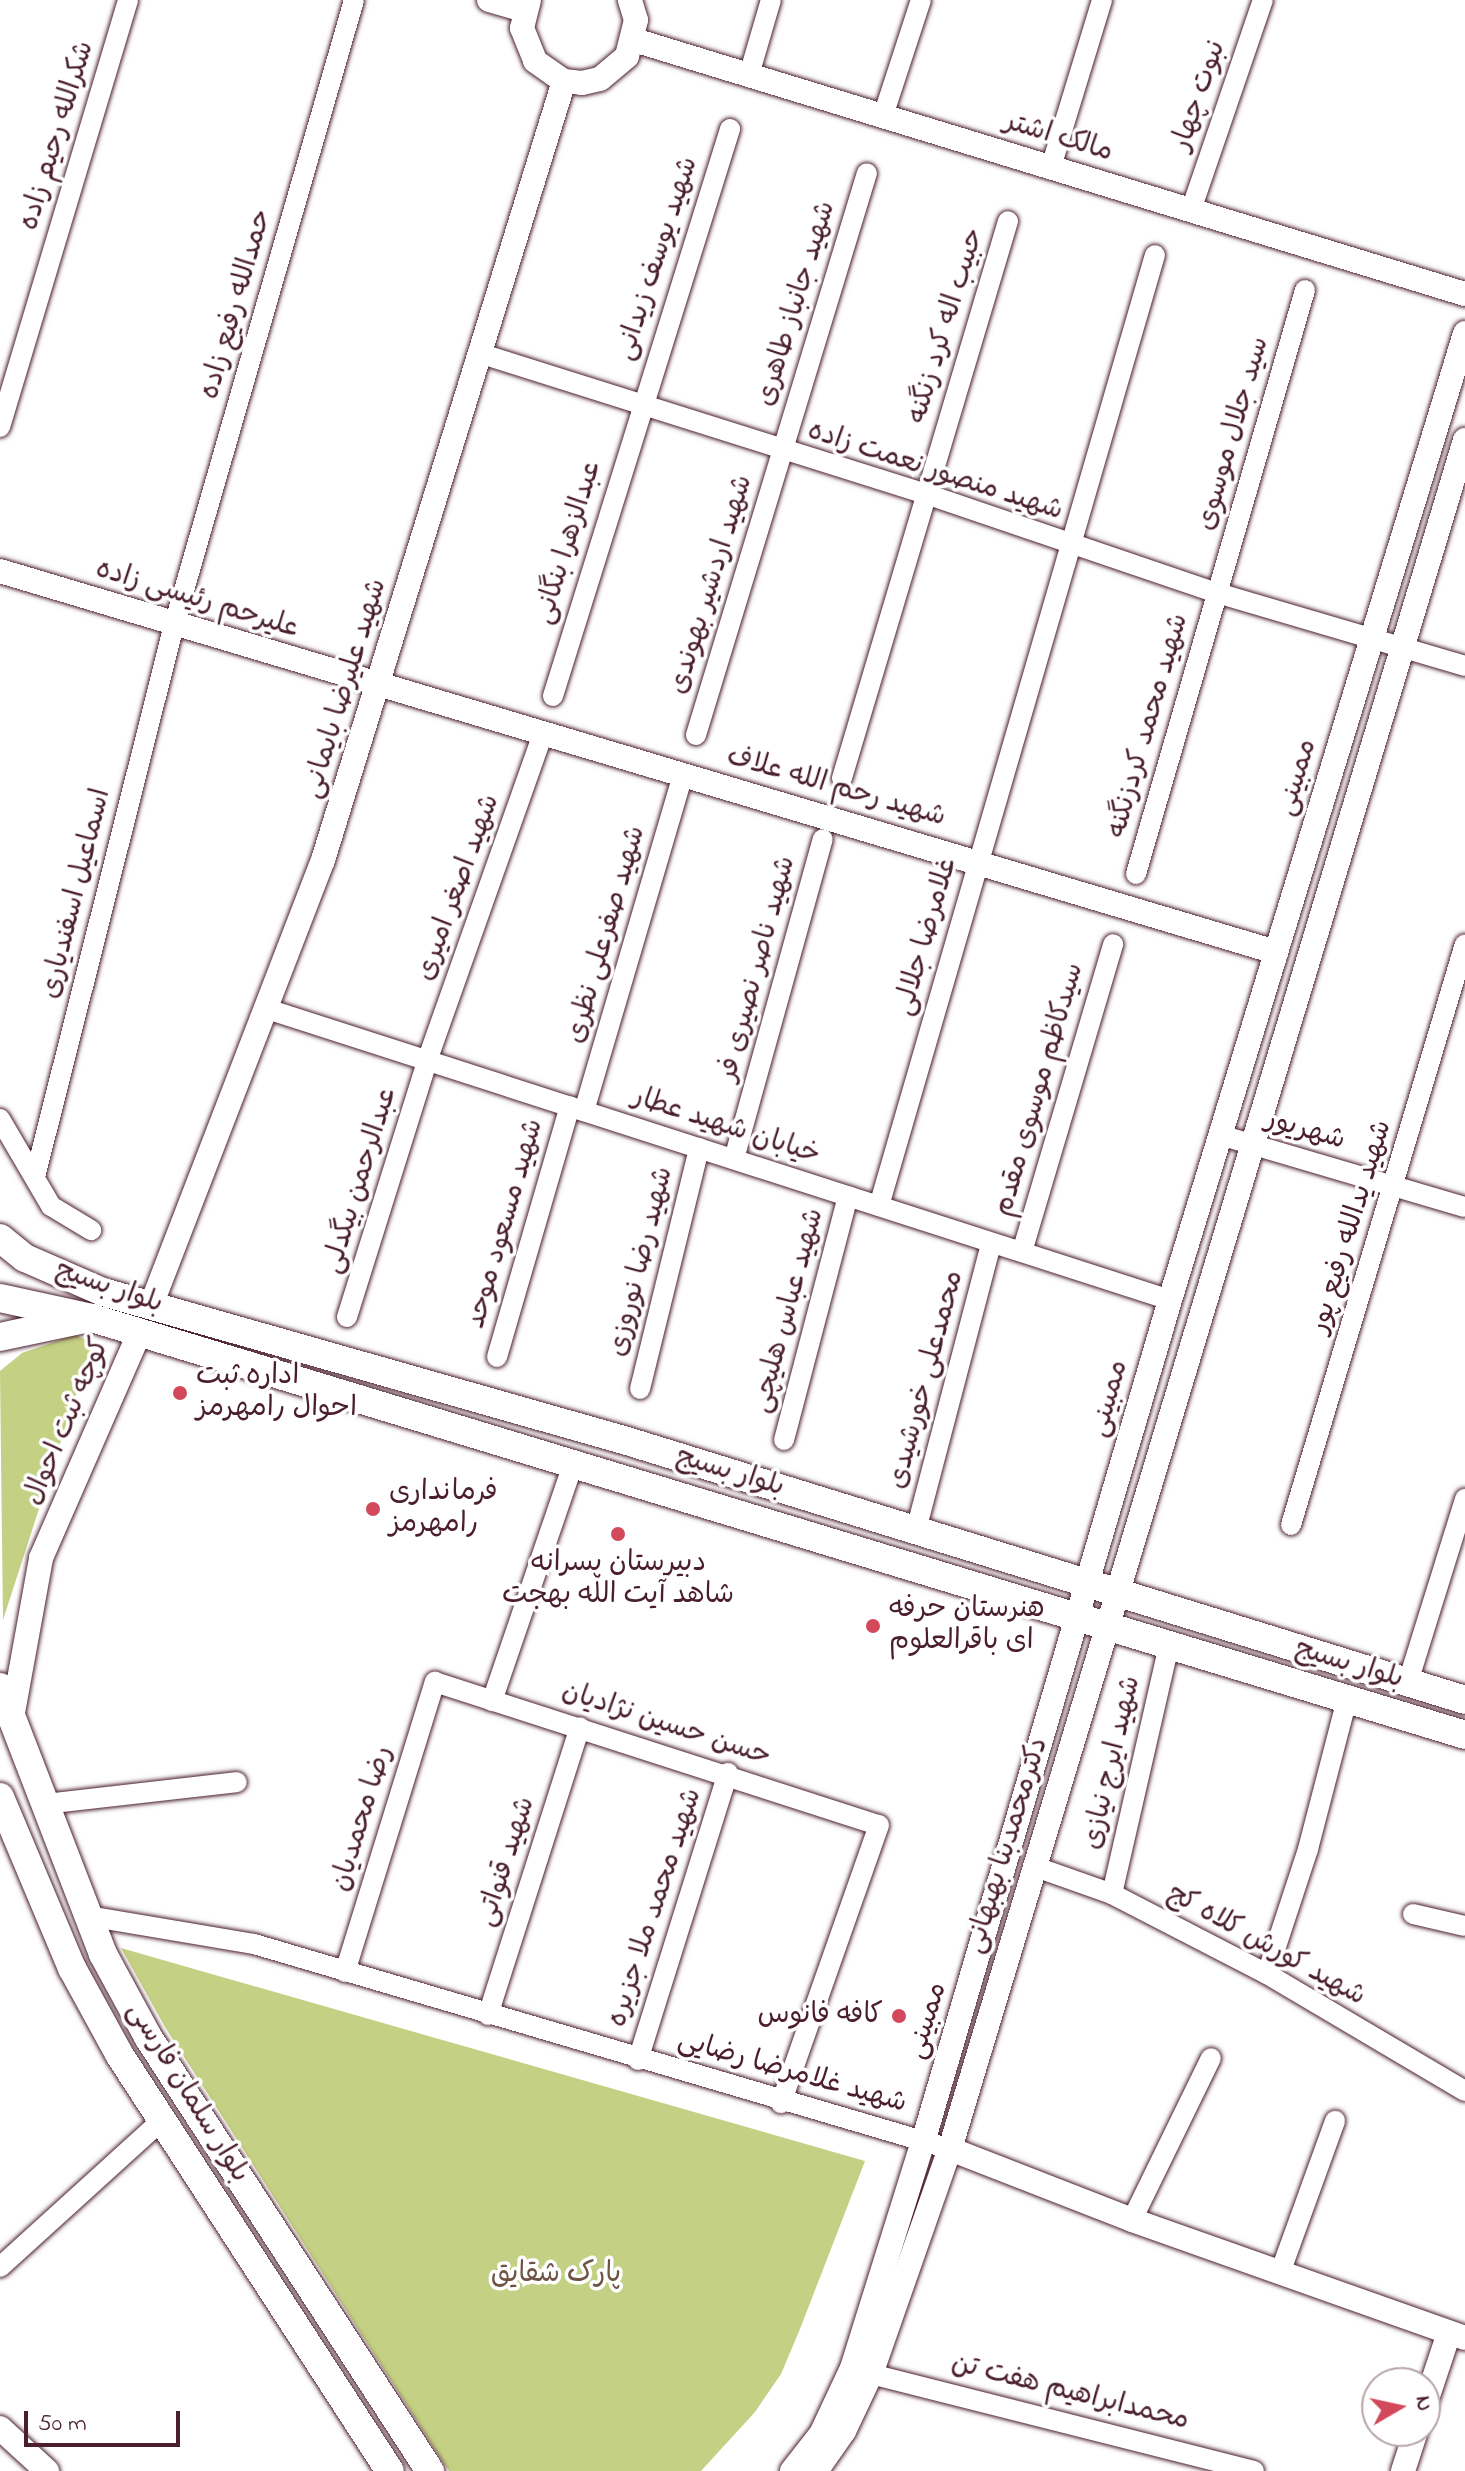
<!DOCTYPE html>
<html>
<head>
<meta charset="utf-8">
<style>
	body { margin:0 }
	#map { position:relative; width:1465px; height:2471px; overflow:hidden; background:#fff; font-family:"Indie Flower","Playpen Sans Arabic",sans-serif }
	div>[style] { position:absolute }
	.green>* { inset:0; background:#c4d083 }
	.roads { filter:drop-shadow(0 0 2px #4a1f2b) drop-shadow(0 0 2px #4a1f2b) }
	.minor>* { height:20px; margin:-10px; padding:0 10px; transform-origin:10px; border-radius:10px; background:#fff }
	.tertiary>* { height:24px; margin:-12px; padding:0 12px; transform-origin:12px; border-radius:12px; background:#fff }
	.secondary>* { height:28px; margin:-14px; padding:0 14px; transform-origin:14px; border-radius:14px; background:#fff }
	.dots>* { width:22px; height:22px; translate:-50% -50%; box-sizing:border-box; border:4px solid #fff; border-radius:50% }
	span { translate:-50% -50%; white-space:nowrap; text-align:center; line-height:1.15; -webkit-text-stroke:7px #fff; paint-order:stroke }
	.street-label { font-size:28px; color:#4a1f2b }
	.poi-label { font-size:28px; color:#4a1f2b }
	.left { translate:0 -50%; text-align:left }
	.right { translate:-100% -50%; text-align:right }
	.park-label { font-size:28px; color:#6f5445 }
	.north { position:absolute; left:1361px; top:2367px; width:80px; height:80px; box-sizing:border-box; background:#fff; border:2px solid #b7a5aa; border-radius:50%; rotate:81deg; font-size:22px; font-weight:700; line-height:32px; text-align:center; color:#4a1f2b }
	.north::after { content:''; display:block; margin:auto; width:28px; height:36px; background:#d1495b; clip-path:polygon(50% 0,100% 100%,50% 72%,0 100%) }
	.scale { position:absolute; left:24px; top:2411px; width:156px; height:36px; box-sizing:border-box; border:4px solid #4a1f2b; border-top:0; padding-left:10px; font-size:24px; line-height:28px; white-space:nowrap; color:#4a1f2b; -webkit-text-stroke:6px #fff; paint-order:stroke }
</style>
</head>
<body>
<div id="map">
	<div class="green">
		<div style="clip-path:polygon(75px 1335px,93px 1342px,3px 1620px,0 1371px,22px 1353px)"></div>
		<div style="clip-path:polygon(121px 1948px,865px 2161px,800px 2329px,781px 2374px,755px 2412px,701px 2471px,449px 2471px,165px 2027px)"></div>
	</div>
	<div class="roads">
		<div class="minor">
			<div style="left:749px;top:75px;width:78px;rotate:-73.7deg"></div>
			<div style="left:883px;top:116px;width:122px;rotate:-71.9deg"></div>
			<div style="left:1051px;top:167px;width:175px;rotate:-73deg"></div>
			<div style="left:1191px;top:210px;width:222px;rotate:-71.1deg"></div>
			<div style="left:482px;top:354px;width:466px;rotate:17.5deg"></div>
			<div style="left:926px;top:494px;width:307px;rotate:18.8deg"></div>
			<div style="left:1217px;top:593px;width:259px;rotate:16.4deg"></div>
			<div style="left:0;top:427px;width:446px;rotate:-73.3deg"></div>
			<div style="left:553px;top:696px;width:594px;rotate:-72.66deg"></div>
			<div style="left:696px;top:735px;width:587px;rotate:-73.08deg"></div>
			<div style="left:842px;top:778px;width:581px;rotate:-73.4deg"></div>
			<div style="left:1136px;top:874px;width:608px;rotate:-73.86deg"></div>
			<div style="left:264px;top:1008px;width:952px;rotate:17.86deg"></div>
			<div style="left:584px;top:1111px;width:350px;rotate:-73.6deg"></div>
			<div style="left:0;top:1119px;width:101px;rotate:59.6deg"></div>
			<div style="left:51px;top:1206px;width:47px;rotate:31deg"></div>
			<div style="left:1220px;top:1135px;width:255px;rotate:16.4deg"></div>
			<div style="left:734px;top:1159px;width:332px;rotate:-74.5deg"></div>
			<div style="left:35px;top:1177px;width:569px;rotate:-75.87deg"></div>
			<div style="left:174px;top:625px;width:650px;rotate:-73.93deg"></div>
			<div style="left:879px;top:1206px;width:990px;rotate:-73.82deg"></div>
			<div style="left:1022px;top:1252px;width:321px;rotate:-73.5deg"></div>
			<div style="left:347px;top:1317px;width:268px;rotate:-72.6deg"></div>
			<div style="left:427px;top:1061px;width:347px;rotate:-70.5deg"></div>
			<div style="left:497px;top:1357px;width:261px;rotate:-73.8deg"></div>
			<div style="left:640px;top:1389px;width:248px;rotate:-76.2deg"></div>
			<div style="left:784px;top:1440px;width:252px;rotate:-75.3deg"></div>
			<div style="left:1291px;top:1525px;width:606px;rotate:-73.33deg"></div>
			<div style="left:916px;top:1530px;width:296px;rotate:-75.3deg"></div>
			<div style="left:1408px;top:1682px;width:192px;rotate:-72.7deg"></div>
			<div style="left:492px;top:1701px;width:250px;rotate:-71.1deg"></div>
			<div style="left:45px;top:1804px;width:193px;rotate:-6.5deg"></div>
			<div style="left:1033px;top:1866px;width:84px;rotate:19.5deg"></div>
			<div style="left:1112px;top:1894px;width:174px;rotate:27.3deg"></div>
			<div style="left:1267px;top:1974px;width:230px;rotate:30.6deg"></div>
			<div style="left:1112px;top:1894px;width:255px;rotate:-77.1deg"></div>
			<div style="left:1413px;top:1914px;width:53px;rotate:13deg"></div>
			<div style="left:88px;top:1916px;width:168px;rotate:9.6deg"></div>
			<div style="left:254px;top:1944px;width:726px;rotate:16.41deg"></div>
			<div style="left:345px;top:1972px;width:304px;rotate:-72.8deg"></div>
			<div style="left:435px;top:1682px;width:466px;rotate:17.9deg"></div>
			<div style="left:879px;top:1825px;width:295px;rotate:109.4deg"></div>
			<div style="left:1267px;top:1974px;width:132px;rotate:-71.8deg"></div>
			<div style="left:1308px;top:1849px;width:155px;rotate:-75.4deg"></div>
			<div style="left:488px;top:2015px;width:302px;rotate:-72.3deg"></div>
			<div style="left:638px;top:2060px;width:301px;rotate:-72.6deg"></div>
			<div style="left:1132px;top:2220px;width:180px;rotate:-64deg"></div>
			<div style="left:0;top:2267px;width:219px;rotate:-42.2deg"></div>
			<div style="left:1280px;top:2273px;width:162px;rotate:-70.1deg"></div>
			<div style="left:871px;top:2374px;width:395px;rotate:14.2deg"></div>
		</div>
		<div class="tertiary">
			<div style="left:489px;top:0;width:36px;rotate:16deg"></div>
			<div style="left:529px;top:0;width:29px;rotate:104deg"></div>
			<div style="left:522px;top:28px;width:35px;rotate:68deg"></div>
			<div style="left:535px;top:61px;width:35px;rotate:35deg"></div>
			<div style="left:564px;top:81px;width:18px;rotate:6deg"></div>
			<div style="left:582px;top:83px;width:18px;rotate:-13deg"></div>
			<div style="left:600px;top:79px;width:35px;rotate:-40deg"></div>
			<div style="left:627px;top:56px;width:37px;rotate:-76deg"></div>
			<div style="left:636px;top:20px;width:21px;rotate:-107deg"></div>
			<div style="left:634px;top:40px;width:869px;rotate:17deg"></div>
			<div style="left:0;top:571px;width:1332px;rotate:16.63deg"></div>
			<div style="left:152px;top:1303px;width:475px;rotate:-68.9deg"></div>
			<div style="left:323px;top:860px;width:815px;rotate:-72.81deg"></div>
			<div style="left:12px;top:1718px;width:163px;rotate:-79.7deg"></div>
			<div style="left:41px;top:1558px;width:242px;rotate:-66.4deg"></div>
			<div style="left:950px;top:2149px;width:195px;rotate:21.3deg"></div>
			<div style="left:1132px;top:2220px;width:353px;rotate:19.5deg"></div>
			<div style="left:1425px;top:2405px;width:76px;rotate:-71.6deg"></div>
			<div style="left:0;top:2428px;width:64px;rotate:42.5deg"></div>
			<div style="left:792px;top:2471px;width:47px;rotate:-51.9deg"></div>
			<div style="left:821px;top:2434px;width:73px;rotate:-64.8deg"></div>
			<div style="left:852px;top:2368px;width:237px;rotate:-72.6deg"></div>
			<div style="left:923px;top:2142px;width:877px;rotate:-73.65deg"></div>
			<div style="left:1170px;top:1300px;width:1011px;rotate:-73.03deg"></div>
			<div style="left:816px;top:2471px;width:49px;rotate:-55deg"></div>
			<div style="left:844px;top:2431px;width:63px;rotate:-64.7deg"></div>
			<div style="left:871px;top:2374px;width:238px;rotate:-70.7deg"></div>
			<div style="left:950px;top:2149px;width:1785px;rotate:-73.23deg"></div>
			<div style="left:1403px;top:2471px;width:42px;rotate:-72deg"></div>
		</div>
		<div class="secondary">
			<div style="left:0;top:1238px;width:32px;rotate:39deg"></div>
			<div style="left:25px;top:1258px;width:85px;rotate:23.6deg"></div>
			<div style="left:103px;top:1292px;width:545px;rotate:15.87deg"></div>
			<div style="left:627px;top:1441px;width:877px;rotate:17.17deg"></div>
			<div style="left:0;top:1298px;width:94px;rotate:12.3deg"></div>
			<div style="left:92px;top:1318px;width:1435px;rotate:16.89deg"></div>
			<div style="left:0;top:1337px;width:87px;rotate:-12deg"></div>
			<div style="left:0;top:1687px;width:286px;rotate:68.9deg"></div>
			<div style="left:103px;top:1954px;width:94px;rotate:61.5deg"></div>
			<div style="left:148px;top:2037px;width:518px;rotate:56.99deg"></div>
			<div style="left:0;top:1797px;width:186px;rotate:67.2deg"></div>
			<div style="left:72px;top:1968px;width:98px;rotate:61.3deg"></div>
			<div style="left:119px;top:2054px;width:497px;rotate:57deg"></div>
		</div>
	</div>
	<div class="dots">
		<div style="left:180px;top:1393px;background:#d1495b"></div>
		<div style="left:373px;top:1509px;background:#d1495b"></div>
		<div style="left:618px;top:1534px;background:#d1495b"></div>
		<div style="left:873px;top:1626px;background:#d1495b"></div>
		<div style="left:899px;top:2016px;background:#d1495b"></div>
	</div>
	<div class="street-label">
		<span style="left:1200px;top:96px;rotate:-71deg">نبوت چهار</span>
		<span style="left:58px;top:136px;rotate:-73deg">شکرالله رحیم زاده</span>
		<span style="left:1058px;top:138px;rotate:17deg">مالک اشتر</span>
		<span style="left:658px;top:259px;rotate:-72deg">شهید یوسف زیدانی</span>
		<span style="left:797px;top:304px;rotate:-73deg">شهید جانباز طاهری</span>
		<span style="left:237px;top:305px;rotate:-74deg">حمدالله رفیع زاده</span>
		<span style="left:947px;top:326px;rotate:-73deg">حبیب اله کرد زنگنه</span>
		<span style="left:1234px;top:434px;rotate:-74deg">سید جلال موسوی</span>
		<span style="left:935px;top:472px;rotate:18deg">شهید منصور نعمت زاده</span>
		<span style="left:569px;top:543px;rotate:-73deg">عبدالزهرا بنگانی</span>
		<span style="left:712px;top:585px;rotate:-73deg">شهید اردشیر بهوندی</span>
		<span style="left:197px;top:600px;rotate:17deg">علیرحم رئیسی زاده</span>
		<span style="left:346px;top:689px;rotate:-73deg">شهید علیرضا بایمانی</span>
		<span style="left:1149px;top:726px;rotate:-74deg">شهید محمد کردزنگنه</span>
		<span style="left:1298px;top:778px;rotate:-73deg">ممبینی</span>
		<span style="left:836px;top:788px;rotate:16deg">شهید رحم الله علاف</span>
		<span style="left:459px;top:888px;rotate:-70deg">شهید اصغر امیری</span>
		<span style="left:77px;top:894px;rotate:-76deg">اسماعیل اسفندیاری</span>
		<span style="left:607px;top:935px;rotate:-74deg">شهید صفرعلی نظری</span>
		<span style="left:927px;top:937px;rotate:-74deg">غلامرضا جلالی</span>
		<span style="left:758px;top:969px;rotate:-75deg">شهید ناصر نصیری فر</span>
		<span style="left:1040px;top:1090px;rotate:-74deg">سیدکاظم موسوی مقدم</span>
		<span style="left:726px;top:1127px;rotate:18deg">خیابان شهید عطار</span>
		<span style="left:1305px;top:1131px;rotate:16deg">شهریور</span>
		<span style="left:361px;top:1181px;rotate:-73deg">عبدالرحمن بیگدلی</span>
		<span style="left:506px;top:1224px;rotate:-74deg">شهید مسعود موحد</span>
		<span style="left:1352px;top:1227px;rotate:-73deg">شهید یدالله رفیع پور</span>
		<span style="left:642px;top:1262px;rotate:-76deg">شهید رضا نوروزی</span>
		<span style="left:109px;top:1288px;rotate:19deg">بلوار بسیج</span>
		<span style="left:789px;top:1311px;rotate:-75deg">شهید عباس هلیچی</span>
		<span style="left:927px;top:1380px;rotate:-75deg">محمدعلی خورشیدی</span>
		<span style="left:1110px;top:1399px;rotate:-74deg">ممبینی</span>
		<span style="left:68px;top:1422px;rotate:-67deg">کوچه ثبت احوال</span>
		<span style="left:730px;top:1473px;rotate:17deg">بلوار بسیج</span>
		<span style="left:1349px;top:1665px;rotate:17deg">بلوار بسیج</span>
		<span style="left:666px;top:1725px;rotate:18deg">حسن حسین نژادیان</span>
		<span style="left:1113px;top:1763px;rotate:-77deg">شهید ایرج نیازی</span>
		<span style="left:363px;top:1819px;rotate:-73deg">رضا محمدیان</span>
		<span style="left:1008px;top:1846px;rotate:-73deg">دکترمحمدبنا بهبهانی</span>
		<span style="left:507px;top:1862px;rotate:-72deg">شهید قنواتی</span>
		<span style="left:656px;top:1908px;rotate:-72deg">شهید محمد ملا جزیره</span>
		<span style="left:1266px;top:1946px;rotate:29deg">شهید کورش کلاه کج</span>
		<span style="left:928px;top:2021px;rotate:-73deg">ممبینی</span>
		<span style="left:792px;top:2073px;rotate:16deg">شهید غلامرضا رضایی</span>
		<span style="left:187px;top:2093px;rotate:58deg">بلوار سلمان فارسی</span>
		<span style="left:1070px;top:2393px;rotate:14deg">محمدابراهیم هفت تن</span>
	</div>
	<div class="poi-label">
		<span class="left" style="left:196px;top:1393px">اداره ثبت<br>احوال رامهرمز</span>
		<span class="left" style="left:389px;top:1509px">فرمانداری<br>رامهرمز</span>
		<span style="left:618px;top:1580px">دبیرستان پسرانه<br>شاهد آیت الله بهجت</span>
		<span class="left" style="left:889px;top:1626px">هنرستان حرفه<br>ای باقرالعلوم</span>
		<span class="right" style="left:883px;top:2016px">کافه فانوس</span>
	</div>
	<div class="park-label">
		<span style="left:556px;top:2275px">پارک شقایق</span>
	</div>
	<div class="north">N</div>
	<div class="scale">50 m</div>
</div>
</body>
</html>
